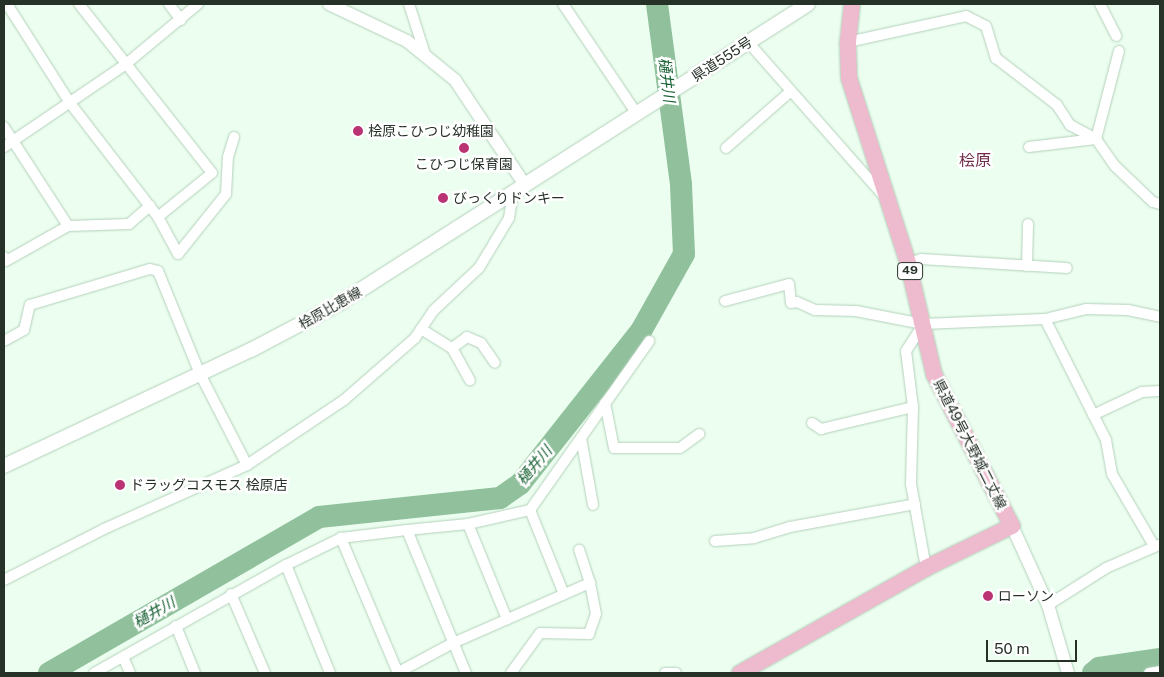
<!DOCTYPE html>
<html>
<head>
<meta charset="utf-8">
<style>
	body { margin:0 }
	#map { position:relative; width:1164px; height:677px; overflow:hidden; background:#ecfef0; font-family:"Public Sans","Noto Sans JP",sans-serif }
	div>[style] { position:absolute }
	.river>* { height:22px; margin:-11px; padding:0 11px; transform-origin:11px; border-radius:11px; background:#90c09c }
	.roads { filter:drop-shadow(0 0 1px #b3d1ba) drop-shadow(0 0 1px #b3d1ba) }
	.minor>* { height:10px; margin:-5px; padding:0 5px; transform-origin:5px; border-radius:5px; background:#fff }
	.tertiary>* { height:12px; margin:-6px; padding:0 6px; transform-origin:6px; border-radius:6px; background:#fff }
	.secondary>* { height:14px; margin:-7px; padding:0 7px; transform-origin:7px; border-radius:7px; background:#fff }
	.primary>* { height:16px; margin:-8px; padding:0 8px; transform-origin:8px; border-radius:8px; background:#eebbce }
	.dots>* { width:14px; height:14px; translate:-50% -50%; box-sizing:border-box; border:2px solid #fff; border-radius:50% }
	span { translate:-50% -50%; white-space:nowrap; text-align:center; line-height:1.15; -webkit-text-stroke:5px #fff; paint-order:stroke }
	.shield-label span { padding:1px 4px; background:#fff; border:1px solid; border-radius:4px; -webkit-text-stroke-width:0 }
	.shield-label { font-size:12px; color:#263128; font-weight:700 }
	.street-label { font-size:14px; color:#263128 }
	.poi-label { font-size:14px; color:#263128 }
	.left { translate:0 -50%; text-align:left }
	.water-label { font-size:15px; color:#176033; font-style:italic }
	.quarter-label { font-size:16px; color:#702d49 }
	.frame { position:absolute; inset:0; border:5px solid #263128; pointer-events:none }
	.scale { position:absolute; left:986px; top:640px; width:91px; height:22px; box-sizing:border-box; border:2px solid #263128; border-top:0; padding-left:6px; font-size:15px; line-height:18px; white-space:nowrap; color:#263128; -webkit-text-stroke:4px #fff; paint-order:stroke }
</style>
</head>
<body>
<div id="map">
	<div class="river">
		<div style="left:49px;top:673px;width:312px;rotate:-30deg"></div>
		<div style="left:319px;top:517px;width:182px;rotate:-6deg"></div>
		<div style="left:500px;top:498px;width:24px;rotate:-35deg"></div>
		<div style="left:520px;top:484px;width:195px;rotate:-51.7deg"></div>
		<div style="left:641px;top:331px;width:88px;rotate:-60.8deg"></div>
		<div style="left:684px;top:254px;width:70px;rotate:-92.5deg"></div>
		<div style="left:681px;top:184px;width:182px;rotate:-97.6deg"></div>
		<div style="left:1093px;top:673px;width:8px;rotate:-40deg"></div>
		<div style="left:1099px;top:668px;width:62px;rotate:-8.4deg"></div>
	</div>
	<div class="roads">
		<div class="minor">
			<div style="left:7px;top:4px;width:117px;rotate:57.5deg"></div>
			<div style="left:70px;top:103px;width:144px;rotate:52.3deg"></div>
			<div style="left:79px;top:4px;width:215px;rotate:51.8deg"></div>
			<div style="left:212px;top:173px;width:70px;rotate:140.8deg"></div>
			<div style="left:158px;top:217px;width:42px;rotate:61.6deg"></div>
			<div style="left:178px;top:254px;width:77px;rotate:-51.3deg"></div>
			<div style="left:226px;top:194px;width:37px;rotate:-87deg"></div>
			<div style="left:228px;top:157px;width:21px;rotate:-73deg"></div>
			<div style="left:169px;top:4px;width:20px;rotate:53deg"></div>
			<div style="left:409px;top:4px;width:52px;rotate:72.3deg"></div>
			<div style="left:563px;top:4px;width:133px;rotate:56.1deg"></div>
			<div style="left:1100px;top:4px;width:36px;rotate:63deg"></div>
			<div style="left:748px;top:42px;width:205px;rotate:48.6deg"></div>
			<div style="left:848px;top:42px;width:121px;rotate:-12.4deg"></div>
			<div style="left:966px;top:16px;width:22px;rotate:27deg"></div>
			<div style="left:986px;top:26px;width:34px;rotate:73deg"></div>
			<div style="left:996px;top:58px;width:77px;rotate:37.6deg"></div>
			<div style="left:1057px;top:105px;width:24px;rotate:57deg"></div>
			<div style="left:1070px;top:125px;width:30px;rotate:28deg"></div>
			<div style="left:1096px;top:139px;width:91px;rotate:-75.4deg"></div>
			<div style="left:4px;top:127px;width:118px;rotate:57.1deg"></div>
			<div style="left:68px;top:226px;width:61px;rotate:-1.9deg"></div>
			<div style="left:129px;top:224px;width:28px;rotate:-41deg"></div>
			<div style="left:4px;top:147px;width:148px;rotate:-34.2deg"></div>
			<div style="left:126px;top:64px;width:94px;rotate:-39.8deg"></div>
			<div style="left:1029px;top:147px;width:67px;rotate:-6.8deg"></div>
			<div style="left:1096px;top:139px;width:33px;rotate:55deg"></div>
			<div style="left:1115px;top:166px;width:52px;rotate:43.5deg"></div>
			<div style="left:1153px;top:202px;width:7px;rotate:16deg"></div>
			<div style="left:726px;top:148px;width:86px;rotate:-41.2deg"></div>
			<div style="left:4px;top:257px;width:4px;rotate:63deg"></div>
			<div style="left:6px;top:261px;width:71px;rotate:-29.4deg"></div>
			<div style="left:908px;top:263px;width:14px;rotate:-17deg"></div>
			<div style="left:921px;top:259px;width:146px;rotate:3.5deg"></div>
			<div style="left:1027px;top:266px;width:42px;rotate:-88.6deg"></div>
			<div style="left:725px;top:301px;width:66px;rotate:-14.9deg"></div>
			<div style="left:789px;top:284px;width:19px;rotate:84deg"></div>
			<div style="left:791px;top:303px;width:6px;rotate:-9deg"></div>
			<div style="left:797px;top:302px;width:20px;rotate:24deg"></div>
			<div style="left:815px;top:310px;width:41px;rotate:1.4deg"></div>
			<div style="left:856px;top:311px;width:68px;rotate:11deg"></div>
			<div style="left:923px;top:324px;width:122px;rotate:-2.3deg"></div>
			<div style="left:1045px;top:319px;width:42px;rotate:-13.7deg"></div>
			<div style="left:1086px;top:309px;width:42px;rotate:1.4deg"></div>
			<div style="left:1128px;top:310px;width:33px;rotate:12deg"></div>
			<div style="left:1045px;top:319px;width:136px;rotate:63.2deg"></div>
			<div style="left:1106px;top:440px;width:35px;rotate:80deg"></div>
			<div style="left:1112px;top:474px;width:83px;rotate:59.7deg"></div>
			<div style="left:421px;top:329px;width:36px;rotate:32deg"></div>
			<div style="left:452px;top:348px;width:37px;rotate:61deg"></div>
			<div style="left:4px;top:341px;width:23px;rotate:-29deg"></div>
			<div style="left:24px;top:330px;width:26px;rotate:-77deg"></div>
			<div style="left:30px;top:305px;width:125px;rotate:-16.7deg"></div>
			<div style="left:150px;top:269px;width:8px;rotate:14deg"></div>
			<div style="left:158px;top:271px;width:111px;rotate:67.8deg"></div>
			<div style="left:200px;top:374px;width:102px;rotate:62.7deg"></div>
			<div style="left:452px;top:348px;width:19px;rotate:-36deg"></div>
			<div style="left:467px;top:337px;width:15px;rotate:23deg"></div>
			<div style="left:481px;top:343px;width:24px;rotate:55deg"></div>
			<div style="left:605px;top:403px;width:46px;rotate:78.7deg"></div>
			<div style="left:614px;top:448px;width:66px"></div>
			<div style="left:680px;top:448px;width:24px;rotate:-36deg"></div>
			<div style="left:913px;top:407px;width:77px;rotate:91.5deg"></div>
			<div style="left:911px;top:484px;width:85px;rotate:79.9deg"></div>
			<div style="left:1093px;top:415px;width:54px;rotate:-25.1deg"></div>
			<div style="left:1142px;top:392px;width:18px;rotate:-3deg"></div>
			<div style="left:812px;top:423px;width:11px;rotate:34deg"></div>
			<div style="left:821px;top:429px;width:95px;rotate:-13.4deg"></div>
			<div style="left:913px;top:407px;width:56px;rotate:-97.1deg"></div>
			<div style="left:906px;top:351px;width:31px;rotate:-57deg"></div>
			<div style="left:581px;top:438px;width:68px;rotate:79.8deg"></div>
			<div style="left:530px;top:510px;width:91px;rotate:68deg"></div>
			<div style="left:468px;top:524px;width:103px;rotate:67.7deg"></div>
			<div style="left:407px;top:530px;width:61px;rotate:-5.6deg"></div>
			<div style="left:468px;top:524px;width:64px;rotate:-12.7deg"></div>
			<div style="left:530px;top:510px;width:207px;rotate:-54.8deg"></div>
			<div style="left:715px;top:541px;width:39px;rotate:-4deg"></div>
			<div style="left:754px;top:538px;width:38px;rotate:-17deg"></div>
			<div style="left:790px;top:527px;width:127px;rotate:-10.4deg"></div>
			<div style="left:286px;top:565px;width:61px;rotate:-26.1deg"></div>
			<div style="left:4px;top:580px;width:112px;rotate:-27deg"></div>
			<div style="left:104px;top:529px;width:157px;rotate:-24.1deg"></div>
			<div style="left:247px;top:465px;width:117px;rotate:-33.8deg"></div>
			<div style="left:344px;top:400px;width:94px;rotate:-41.1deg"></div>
			<div style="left:415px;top:338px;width:32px;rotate:-56deg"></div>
			<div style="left:433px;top:311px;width:63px;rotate:-43.1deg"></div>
			<div style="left:479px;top:268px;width:58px;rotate:-59deg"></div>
			<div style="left:509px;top:218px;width:26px;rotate:-81deg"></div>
			<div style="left:231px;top:594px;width:86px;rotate:66.7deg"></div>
			<div style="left:1048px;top:605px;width:69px;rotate:-32.5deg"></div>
			<div style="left:1106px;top:568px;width:58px;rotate:-23.5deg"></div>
			<div style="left:176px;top:626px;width:51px;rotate:68deg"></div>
			<div style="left:123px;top:657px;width:17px;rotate:66deg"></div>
			<div style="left:94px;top:673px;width:220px;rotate:-29.4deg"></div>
			<div style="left:286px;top:565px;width:117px;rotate:67.8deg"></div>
			<div style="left:397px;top:673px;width:64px;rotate:-28.2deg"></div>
			<div style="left:453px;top:643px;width:150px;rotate:-23.7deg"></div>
			<div style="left:590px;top:583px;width:35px;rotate:-108deg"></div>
			<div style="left:398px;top:673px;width:147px;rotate:-112.9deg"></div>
			<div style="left:341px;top:538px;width:66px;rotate:-6.9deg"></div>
			<div style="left:407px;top:530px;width:155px;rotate:67.6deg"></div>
			<div style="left:511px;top:673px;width:49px;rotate:-54.1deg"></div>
			<div style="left:540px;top:633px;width:49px;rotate:1.2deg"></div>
			<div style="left:589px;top:634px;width:21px;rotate:-71deg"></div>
			<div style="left:596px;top:614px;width:32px;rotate:-101deg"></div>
			<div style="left:665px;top:673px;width:11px"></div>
			<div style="left:1149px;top:673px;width:11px;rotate:-10deg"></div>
		</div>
		<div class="tertiary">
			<div style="left:329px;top:4px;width:86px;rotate:25.4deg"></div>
			<div style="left:407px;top:41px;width:62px;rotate:39.1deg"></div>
			<div style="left:455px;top:80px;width:126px;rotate:56.3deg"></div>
			<div style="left:1012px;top:526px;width:87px;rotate:65.5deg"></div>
			<div style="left:1048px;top:605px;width:71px;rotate:73.6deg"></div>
		</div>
		<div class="secondary">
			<div style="left:4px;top:466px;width:273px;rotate:-25.2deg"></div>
			<div style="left:251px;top:350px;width:101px;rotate:-27.8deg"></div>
			<div style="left:340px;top:303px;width:555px;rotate:-32.57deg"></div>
		</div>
		<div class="primary">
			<div style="left:740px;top:673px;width:214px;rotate:-29.4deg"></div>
			<div style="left:926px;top:568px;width:96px;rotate:-26deg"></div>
			<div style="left:1012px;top:526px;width:171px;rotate:-117.2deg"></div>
			<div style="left:934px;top:374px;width:114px;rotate:-103.2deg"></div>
			<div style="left:908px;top:263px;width:194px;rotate:-107.7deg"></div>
			<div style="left:849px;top:78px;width:36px;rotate:-92deg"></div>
			<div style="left:848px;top:42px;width:38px;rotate:-84deg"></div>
		</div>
	</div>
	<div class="dots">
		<div style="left:358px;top:131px;background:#ba3373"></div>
		<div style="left:464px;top:148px;background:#ba3373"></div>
		<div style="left:443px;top:198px;background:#ba3373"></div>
		<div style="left:120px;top:485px;background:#ba3373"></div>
		<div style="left:988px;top:596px;background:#ba3373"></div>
	</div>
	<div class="shield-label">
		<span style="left:910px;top:271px">49</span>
	</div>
	<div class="street-label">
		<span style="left:722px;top:59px;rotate:-33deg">県道555号</span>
		<span style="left:330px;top:308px;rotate:-30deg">桧原比恵線</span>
		<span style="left:970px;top:444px;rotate:63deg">県道49号大野城二丈線</span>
	</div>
	<div class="poi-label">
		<span class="left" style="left:368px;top:131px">桧原こひつじ幼稚園</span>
		<span style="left:464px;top:164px">こひつじ保育園</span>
		<span class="left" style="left:453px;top:198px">びっくりドンキー</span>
		<span class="left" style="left:130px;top:485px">ドラッグコスモス 桧原店</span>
		<span class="left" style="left:998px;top:596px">ローソン</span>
	</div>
	<div class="water-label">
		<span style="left:667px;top:80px;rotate:83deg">樋井川</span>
		<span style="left:534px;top:465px;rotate:-50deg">樋井川</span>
		<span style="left:154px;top:612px;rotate:-30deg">樋井川</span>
	</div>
	<div class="quarter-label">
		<span style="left:975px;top:161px">桧原</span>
	</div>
	<div class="frame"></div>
	<div class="scale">50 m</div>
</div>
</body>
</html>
